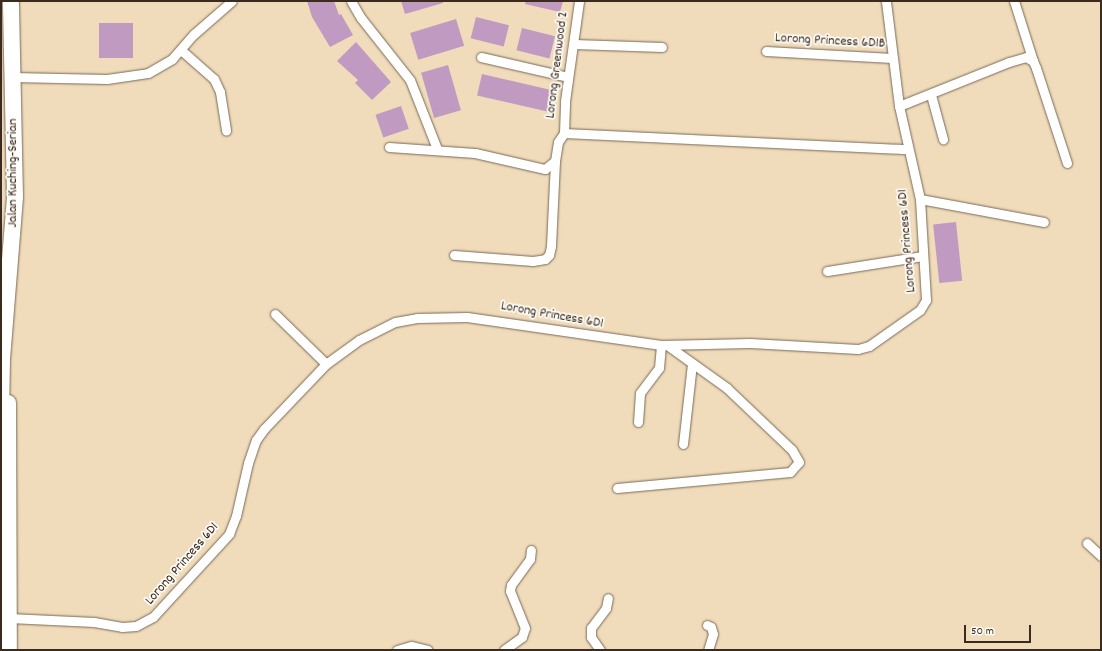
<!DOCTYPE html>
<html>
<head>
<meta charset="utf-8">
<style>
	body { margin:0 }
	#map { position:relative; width:1102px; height:651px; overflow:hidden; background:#f0dcbb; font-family:Dekko,sans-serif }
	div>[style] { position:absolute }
	.building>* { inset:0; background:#c19ac1; transform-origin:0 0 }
	.roads { filter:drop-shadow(0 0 1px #7a6855) drop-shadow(0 0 1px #7a6855) }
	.street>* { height:9px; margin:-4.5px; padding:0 4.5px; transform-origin:4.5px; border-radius:4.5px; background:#fff }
	.highway>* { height:16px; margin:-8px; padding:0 8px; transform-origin:8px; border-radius:8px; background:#fff }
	span { translate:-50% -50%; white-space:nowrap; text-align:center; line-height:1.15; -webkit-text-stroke:3.5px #fdfcf7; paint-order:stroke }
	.street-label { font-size:14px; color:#3b2a1e }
	.frame { position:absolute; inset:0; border:2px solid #3b2a1e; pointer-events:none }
	.scale { position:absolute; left:964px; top:625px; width:67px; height:18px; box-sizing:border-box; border:2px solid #3b2a1e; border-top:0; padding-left:5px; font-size:12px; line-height:14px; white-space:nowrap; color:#3b2a1e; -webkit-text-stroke:3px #fdfcf7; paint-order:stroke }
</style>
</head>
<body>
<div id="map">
	<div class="building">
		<div style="clip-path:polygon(307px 1px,334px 1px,339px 15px,341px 14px,353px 35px,330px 47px,312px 17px)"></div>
		<div style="clip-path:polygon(401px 1px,443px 1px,443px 3px,405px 14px)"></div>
		<div style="clip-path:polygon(526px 1px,563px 1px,560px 12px,525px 4px)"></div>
		<div style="left:476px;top:17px;width:34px;height:22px;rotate:14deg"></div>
		<div style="left:456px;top:19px;width:28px;height:48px;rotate:73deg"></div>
		<div style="left:99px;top:23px;width:34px;height:35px"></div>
		<div style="left:522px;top:28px;width:34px;height:23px;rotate:14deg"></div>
		<div style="clip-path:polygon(356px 42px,391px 82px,372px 100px,355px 83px,358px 80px,337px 61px)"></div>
		<div style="left:448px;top:65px;width:47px;height:28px;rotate:74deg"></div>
		<div style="left:482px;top:74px;width:73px;height:22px;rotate:13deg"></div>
		<div style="left:401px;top:106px;width:24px;height:27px;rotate:71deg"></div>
		<div style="left:956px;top:222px;width:59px;height:23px;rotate:84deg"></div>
	</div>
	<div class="roads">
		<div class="street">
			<div style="left:351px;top:1px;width:20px;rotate:60deg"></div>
			<div style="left:361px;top:18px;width:79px;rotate:51.7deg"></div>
			<div style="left:410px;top:80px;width:74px;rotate:68.6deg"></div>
			<div style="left:1014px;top:1px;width:63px;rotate:72.4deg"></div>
			<div style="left:574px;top:44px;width:88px;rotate:2deg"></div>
			<div style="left:181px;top:50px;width:44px;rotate:41.3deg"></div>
			<div style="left:214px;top:79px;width:14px;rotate:65deg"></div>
			<div style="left:220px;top:92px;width:39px;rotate:81deg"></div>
			<div style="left:766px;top:51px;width:126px;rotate:3.2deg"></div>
			<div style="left:481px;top:57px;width:89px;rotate:12.9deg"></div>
			<div style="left:12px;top:77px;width:95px;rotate:1.2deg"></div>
			<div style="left:107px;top:79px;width:41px;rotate:-8.3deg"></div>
			<div style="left:148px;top:73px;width:28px;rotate:-30deg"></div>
			<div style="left:172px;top:59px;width:33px;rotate:-49deg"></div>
			<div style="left:194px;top:34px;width:50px;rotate:-41deg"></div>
			<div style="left:931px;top:95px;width:46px;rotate:74.7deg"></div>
			<div style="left:899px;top:106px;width:118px;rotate:-21.8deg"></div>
			<div style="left:1009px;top:62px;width:18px;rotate:-16deg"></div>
			<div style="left:1026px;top:57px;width:8px;rotate:30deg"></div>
			<div style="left:1033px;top:61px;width:8px;rotate:67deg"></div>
			<div style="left:1036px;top:68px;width:100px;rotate:71.9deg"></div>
			<div style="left:564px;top:133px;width:343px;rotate:2.7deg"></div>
			<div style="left:564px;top:133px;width:32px;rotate:-88deg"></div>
			<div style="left:565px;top:101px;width:101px;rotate:-82deg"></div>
			<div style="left:389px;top:147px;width:86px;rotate:4deg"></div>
			<div style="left:475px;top:153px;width:72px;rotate:12.9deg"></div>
			<div style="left:545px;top:169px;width:13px;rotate:-39deg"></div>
			<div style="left:555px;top:161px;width:19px;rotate:-81deg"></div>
			<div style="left:558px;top:142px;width:11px;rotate:-56deg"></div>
			<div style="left:920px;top:199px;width:126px;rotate:10.5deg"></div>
			<div style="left:454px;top:255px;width:79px;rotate:4.3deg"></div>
			<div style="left:533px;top:261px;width:12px;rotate:-9deg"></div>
			<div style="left:545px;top:259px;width:6px;rotate:-45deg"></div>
			<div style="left:549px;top:255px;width:9px;rotate:-77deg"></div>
			<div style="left:551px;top:246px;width:85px;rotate:-87.3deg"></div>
			<div style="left:827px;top:271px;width:97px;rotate:-8.9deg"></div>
			<div style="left:275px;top:314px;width:71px;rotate:44.4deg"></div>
			<div style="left:638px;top:422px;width:29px;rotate:-86deg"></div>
			<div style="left:640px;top:393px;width:31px;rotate:-53deg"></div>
			<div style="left:659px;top:368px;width:23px;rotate:-85deg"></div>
			<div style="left:683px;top:444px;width:81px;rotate:-83.6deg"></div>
			<div style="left:617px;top:488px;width:174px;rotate:-5.3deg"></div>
			<div style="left:790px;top:472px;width:13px;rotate:-48deg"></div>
			<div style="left:799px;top:462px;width:14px;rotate:-120deg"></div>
			<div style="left:792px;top:450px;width:90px;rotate:-136.4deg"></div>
			<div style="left:727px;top:388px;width:74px;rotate:-144.4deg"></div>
			<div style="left:1087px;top:543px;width:19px;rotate:43deg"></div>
			<div style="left:9px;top:618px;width:85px;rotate:2.7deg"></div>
			<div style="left:94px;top:622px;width:28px;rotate:10deg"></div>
			<div style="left:122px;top:627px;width:14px;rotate:-4deg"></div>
			<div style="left:136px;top:626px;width:19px;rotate:-28deg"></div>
			<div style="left:153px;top:617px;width:113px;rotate:-47.5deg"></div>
			<div style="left:229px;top:534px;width:19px;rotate:-69deg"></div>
			<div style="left:236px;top:516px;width:54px;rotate:-77.2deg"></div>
			<div style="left:248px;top:463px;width:24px;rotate:-71deg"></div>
			<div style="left:256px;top:440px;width:14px;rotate:-54deg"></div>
			<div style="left:264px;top:429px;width:90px;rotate:-46.4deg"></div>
			<div style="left:326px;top:364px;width:41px;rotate:-36deg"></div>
			<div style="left:359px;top:340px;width:40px;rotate:-26.6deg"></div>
			<div style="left:395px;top:322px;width:22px;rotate:-10deg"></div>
			<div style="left:417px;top:318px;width:50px;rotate:-1.1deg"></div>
			<div style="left:467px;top:317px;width:196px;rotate:8.2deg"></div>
			<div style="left:661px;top:345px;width:89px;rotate:-1.3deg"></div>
			<div style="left:750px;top:343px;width:108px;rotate:3.2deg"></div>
			<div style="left:858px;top:349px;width:11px;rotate:-15deg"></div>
			<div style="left:869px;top:346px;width:62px;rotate:-35.2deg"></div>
			<div style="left:920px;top:310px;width:12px;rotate:-59deg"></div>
			<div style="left:926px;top:300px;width:101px;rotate:-93.4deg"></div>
			<div style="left:920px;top:199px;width:95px;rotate:-102.7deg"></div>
			<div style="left:899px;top:106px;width:106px;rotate:-97.1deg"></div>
			<div style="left:707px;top:625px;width:4px;rotate:27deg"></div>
			<div style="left:711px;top:627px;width:7px;rotate:74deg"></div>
			<div style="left:713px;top:634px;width:17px;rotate:107deg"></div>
			<div style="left:397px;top:650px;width:15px;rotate:-16deg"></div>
			<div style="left:411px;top:646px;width:17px;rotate:13deg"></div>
			<div style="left:504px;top:650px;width:22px;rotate:-36deg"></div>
			<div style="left:522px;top:637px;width:9px;rotate:-72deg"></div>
			<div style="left:525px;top:628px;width:40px;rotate:-112deg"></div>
			<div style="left:510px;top:591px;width:6px;rotate:-81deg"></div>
			<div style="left:511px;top:585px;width:32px;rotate:-54deg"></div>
			<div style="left:530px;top:559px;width:9px;rotate:-84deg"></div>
			<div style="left:600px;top:650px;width:16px;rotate:-125deg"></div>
			<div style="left:591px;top:637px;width:9px;rotate:-90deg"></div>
			<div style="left:591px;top:628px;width:25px;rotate:-53deg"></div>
			<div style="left:606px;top:608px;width:10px;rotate:-79deg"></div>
		</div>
		<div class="highway">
			<div style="left:8px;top:403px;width:247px;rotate:89.8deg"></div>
			<div style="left:1px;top:416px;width:57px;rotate:-89deg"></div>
			<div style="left:2px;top:359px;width:163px;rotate:-85.4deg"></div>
			<div style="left:15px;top:197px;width:196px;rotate:-91.2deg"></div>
		</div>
	</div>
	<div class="street-label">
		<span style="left:830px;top:41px;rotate:3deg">Lorong Princess 6D1B</span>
		<span style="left:557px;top:65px;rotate:-83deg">Lorong Greenwood 2</span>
		<span style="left:13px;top:173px;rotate:-90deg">Jalan Kuching-Serian</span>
		<span style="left:907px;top:241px;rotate:-95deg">Lorong Princess 6D1</span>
		<span style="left:552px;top:315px;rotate:10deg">Lorong Princess 6D1</span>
		<span style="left:182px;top:564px;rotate:-49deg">Lorong Princess 6D1</span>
	</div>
	<div class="frame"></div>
	<div class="scale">50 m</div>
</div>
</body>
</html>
